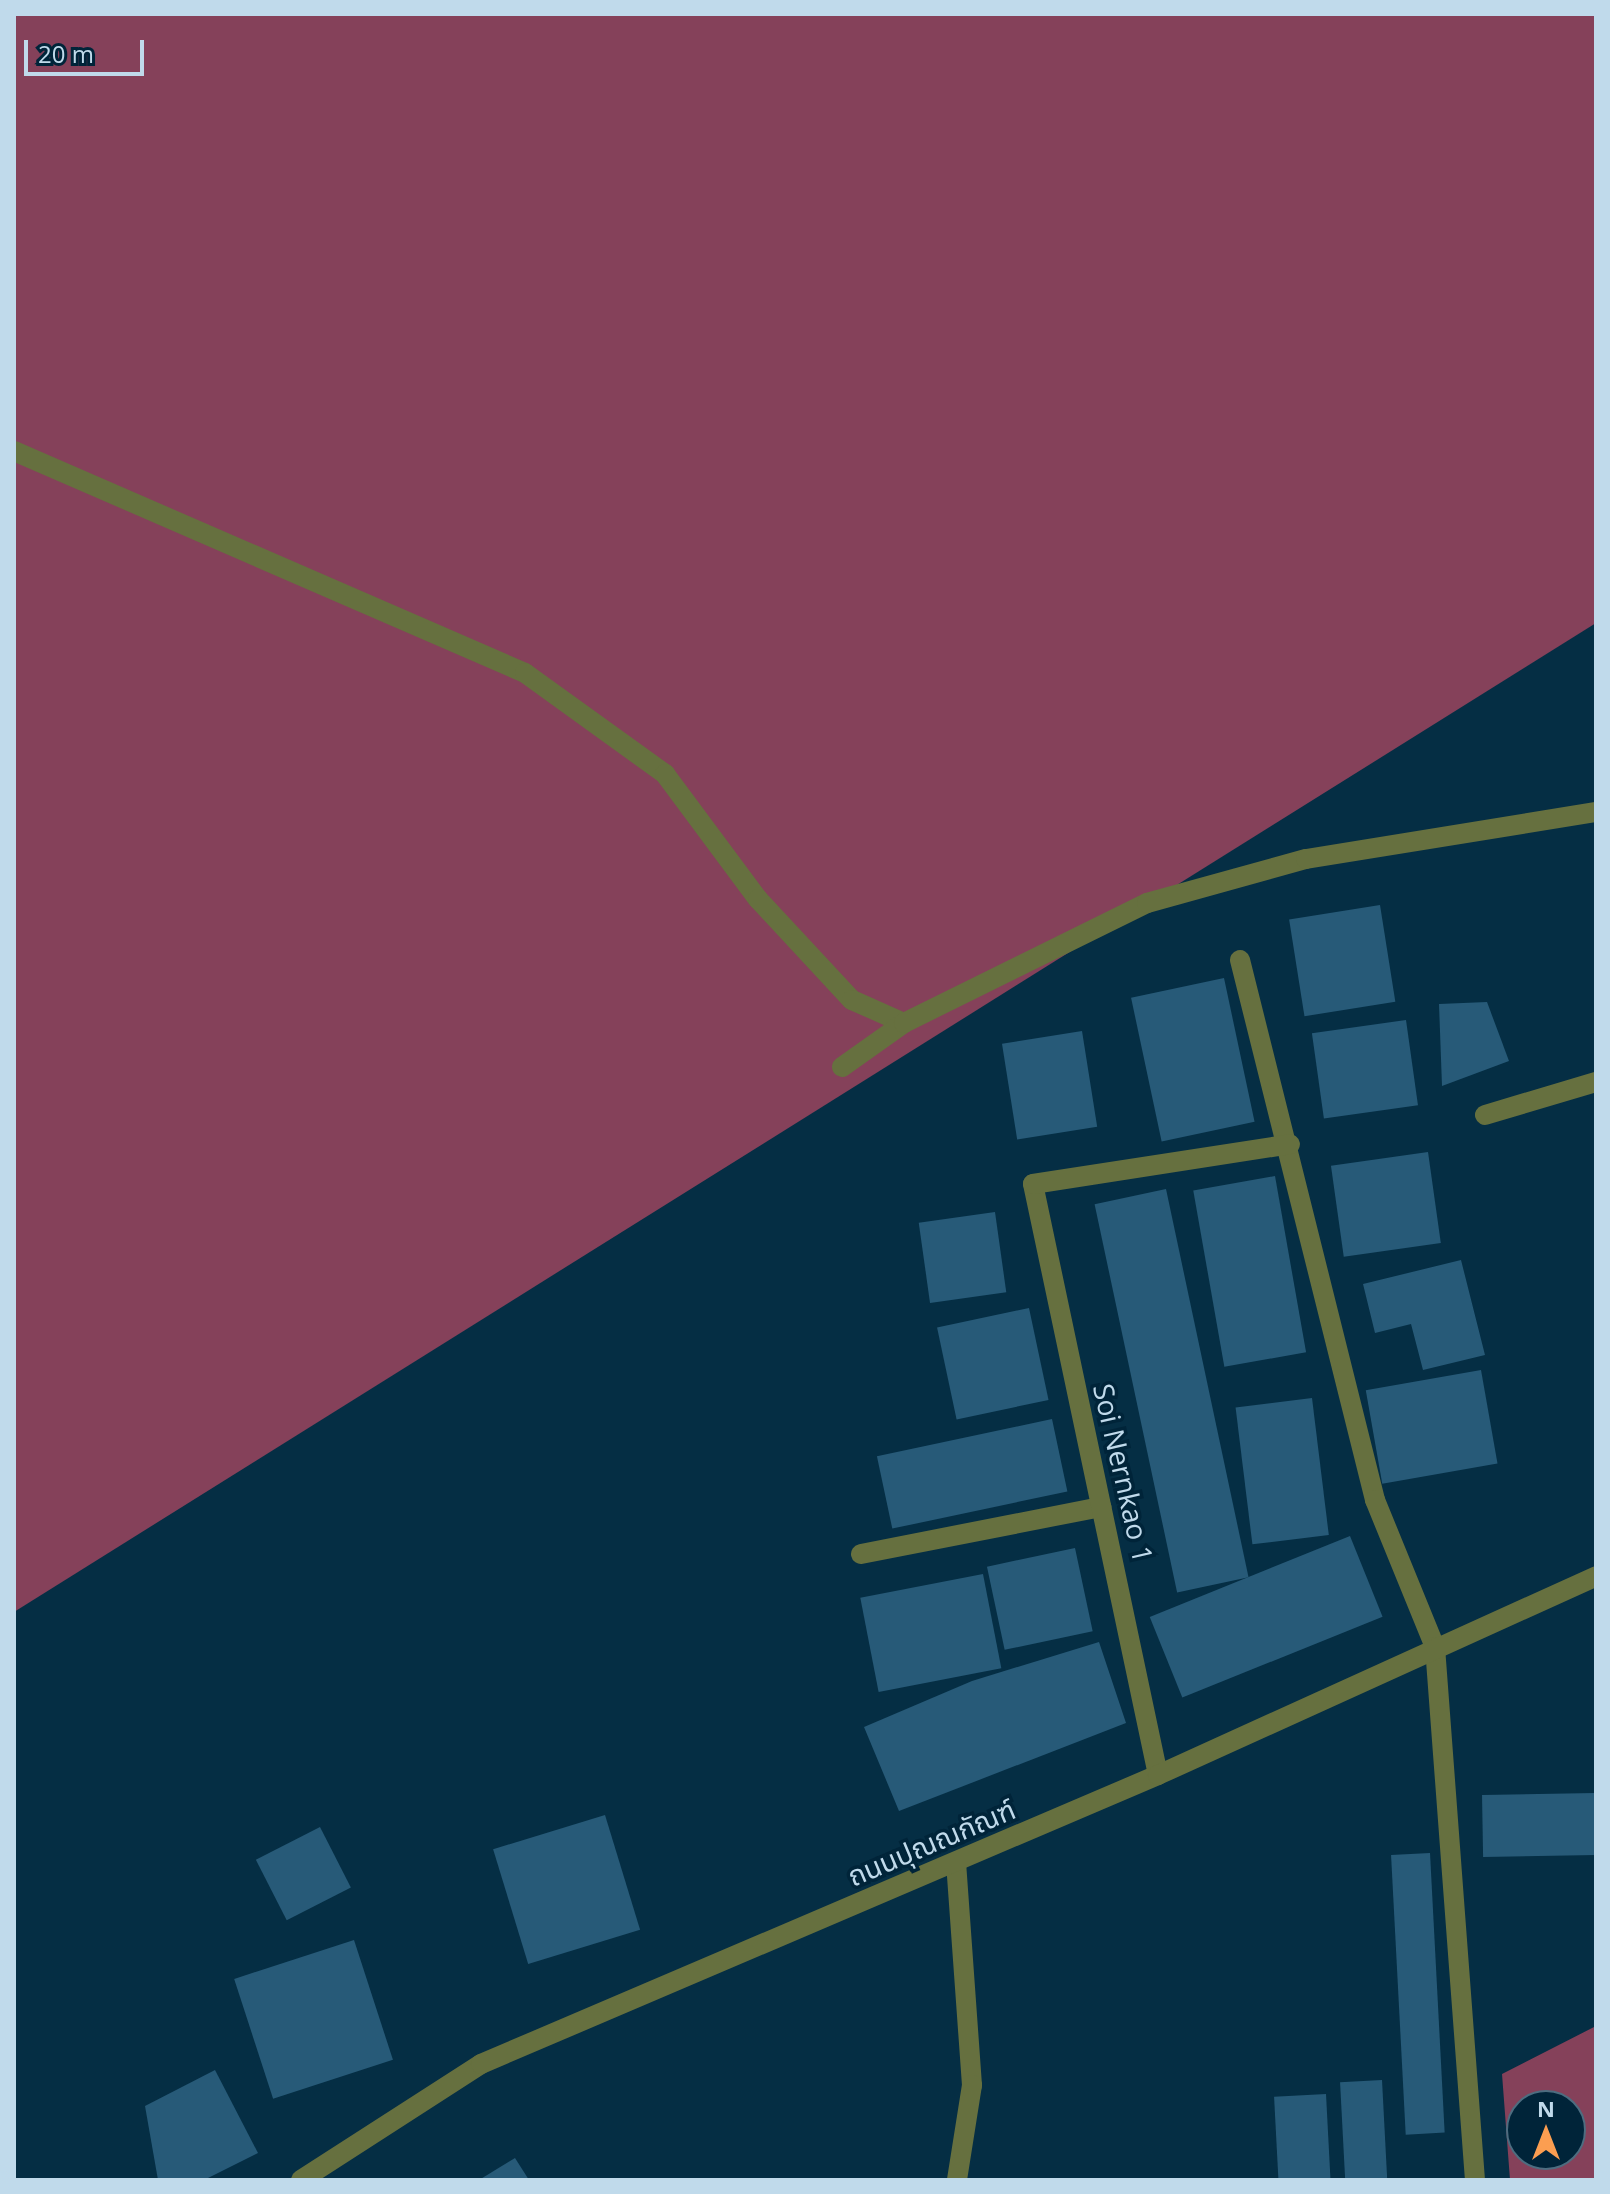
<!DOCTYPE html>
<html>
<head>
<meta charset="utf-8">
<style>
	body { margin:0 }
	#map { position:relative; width:1610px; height:2194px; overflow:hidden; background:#052e44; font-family:"Open Sans","Noto Sans Thai",sans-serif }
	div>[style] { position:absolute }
	.forest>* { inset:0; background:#85415a }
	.building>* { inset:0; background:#275a78; transform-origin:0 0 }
	.minor>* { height:20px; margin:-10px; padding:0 10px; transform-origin:10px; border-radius:10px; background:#66703f }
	span { translate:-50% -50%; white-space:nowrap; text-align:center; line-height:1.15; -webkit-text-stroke:7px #002439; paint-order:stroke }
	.street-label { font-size:28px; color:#c0daeb }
	.frame { position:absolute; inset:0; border:16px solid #c0daeb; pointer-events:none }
	.north { position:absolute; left:1506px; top:2090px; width:80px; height:80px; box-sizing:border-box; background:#002439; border:2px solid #4d6d80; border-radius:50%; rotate:0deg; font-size:22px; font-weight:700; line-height:32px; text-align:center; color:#c0daeb }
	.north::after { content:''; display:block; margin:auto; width:28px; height:36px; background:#fb9e51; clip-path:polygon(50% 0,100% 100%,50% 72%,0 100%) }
	.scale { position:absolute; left:24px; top:40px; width:120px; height:36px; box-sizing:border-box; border:4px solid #c0daeb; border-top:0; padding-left:10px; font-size:24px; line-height:28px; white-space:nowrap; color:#c0daeb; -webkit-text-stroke:6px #002439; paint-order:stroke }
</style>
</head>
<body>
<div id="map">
	<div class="forest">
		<div style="clip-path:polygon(14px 14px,1596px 14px,1596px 623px,14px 1612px)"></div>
		<div style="clip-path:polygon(evenodd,1596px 2026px,1596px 2180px,1510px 2180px,1502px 2074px,1596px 2026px,1522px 2106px,1570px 2106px,1570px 2154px,1522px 2154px,1522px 2106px)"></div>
	</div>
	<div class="building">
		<div style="left:1380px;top:905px;width:98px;height:92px;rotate:81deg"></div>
		<div style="left:1224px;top:978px;width:147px;height:95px;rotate:78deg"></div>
		<div style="clip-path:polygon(1487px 1002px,1509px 1061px,1442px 1086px,1439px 1004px)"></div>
		<div style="left:1406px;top:1020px;width:86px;height:95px;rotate:82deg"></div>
		<div style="left:1082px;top:1031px;width:97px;height:81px;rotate:81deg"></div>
		<div style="left:1428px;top:1152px;width:92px;height:98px;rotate:82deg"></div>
		<div style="left:1275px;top:1176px;width:179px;height:83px;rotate:80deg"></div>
		<div style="left:1166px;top:1189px;width:397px;height:73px;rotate:78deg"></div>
		<div style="left:995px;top:1212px;width:81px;height:77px;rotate:82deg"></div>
		<div style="clip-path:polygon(1461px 1260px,1485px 1355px,1423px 1370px,1411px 1324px,1375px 1333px,1363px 1284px)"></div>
		<div style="left:1029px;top:1308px;width:94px;height:94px;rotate:78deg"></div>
		<div style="left:1481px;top:1370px;width:95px;height:117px;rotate:80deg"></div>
		<div style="left:1312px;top:1398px;width:138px;height:77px;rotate:83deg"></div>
		<div style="left:1052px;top:1419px;width:74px;height:179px;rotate:78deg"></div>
		<div style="left:1350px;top:1536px;width:87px;height:216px;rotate:68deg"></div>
		<div style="left:1075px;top:1548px;width:85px;height:90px;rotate:78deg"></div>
		<div style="left:983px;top:1574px;width:96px;height:125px;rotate:79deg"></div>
		<div style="clip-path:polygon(1099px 1642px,1126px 1723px,899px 1811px,864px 1727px,972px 1681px)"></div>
		<div style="left:1595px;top:1793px;width:62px;height:113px;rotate:89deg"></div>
		<div style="left:605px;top:1815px;width:120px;height:117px;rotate:73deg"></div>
		<div style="left:320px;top:1827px;width:68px;height:72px;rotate:63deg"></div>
		<div style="left:1430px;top:1853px;width:280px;height:39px;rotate:87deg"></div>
		<div style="left:354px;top:1940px;width:126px;height:126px;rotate:72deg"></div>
		<div style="clip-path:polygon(215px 2070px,258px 2153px,204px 2180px,158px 2180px,145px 2106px)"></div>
		<div style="left:1382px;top:2080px;width:100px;height:42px;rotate:87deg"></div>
		<div style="left:1326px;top:2094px;width:86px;height:52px;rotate:87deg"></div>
		<div style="clip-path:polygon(515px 2158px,529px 2180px,479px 2180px)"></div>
	</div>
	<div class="minor">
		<div style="left:14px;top:451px;width:557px;rotate:23.48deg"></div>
		<div style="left:525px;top:673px;width:173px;rotate:35.8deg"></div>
		<div style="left:665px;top:774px;width:156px;rotate:53.4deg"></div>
		<div style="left:758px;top:899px;width:138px;rotate:47.1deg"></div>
		<div style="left:852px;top:1000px;width:57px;rotate:23.9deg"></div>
		<div style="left:1240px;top:960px;width:557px;rotate:75.96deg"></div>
		<div style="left:1375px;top:1500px;width:159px;rotate:67.8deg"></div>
		<div style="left:1435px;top:1647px;width:534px;rotate:85.71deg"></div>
		<div style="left:842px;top:1067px;width:76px;rotate:-35.4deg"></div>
		<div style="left:904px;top:1023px;width:271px;rotate:-26.3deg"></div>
		<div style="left:1147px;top:903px;width:165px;rotate:-15.5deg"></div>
		<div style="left:1306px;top:859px;width:294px;rotate:-9.2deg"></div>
		<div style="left:1485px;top:1115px;width:116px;rotate:-16.6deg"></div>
		<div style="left:861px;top:1554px;width:245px;rotate:-11.1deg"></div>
		<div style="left:1158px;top:1775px;width:604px;rotate:-101.94deg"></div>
		<div style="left:1033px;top:1184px;width:260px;rotate:-8.8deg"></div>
		<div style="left:956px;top:1862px;width:224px;rotate:85.9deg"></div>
		<div style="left:972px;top:2085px;width:96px;rotate:99deg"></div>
		<div style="left:301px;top:2180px;width:214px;rotate:-32.8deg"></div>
		<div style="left:481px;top:2064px;width:736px;rotate:-23.12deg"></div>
		<div style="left:1158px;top:1775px;width:481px;rotate:-24.4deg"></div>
	</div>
	<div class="street-label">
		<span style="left:1124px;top:1473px;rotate:77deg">Soi Nernkao 1</span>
		<span style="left:931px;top:1842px;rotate:-23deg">ถนนปุณณกัณฑ์</span>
	</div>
	<div class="frame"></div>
	<div class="north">N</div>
	<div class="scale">20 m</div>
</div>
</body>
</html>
